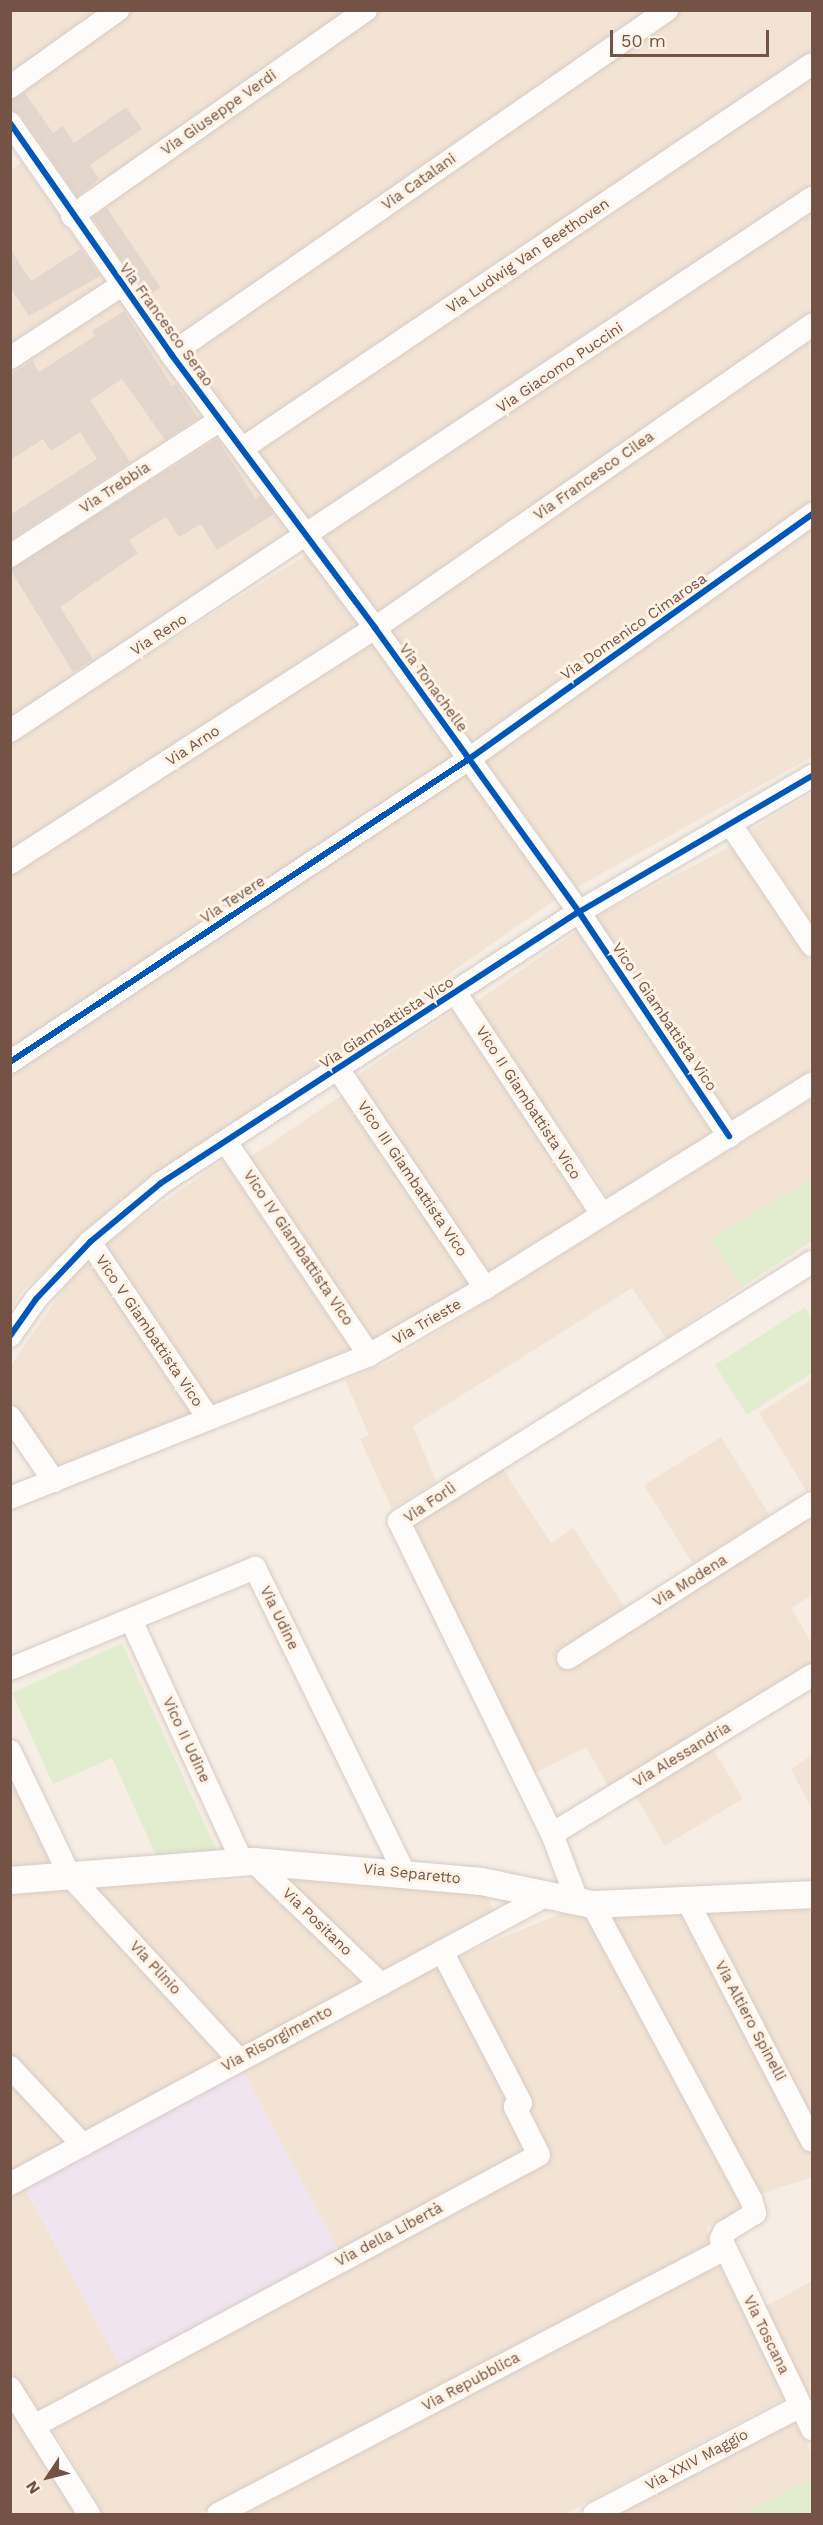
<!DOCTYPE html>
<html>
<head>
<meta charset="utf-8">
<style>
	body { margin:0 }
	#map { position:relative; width:823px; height:2525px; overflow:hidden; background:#f6eee5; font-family:"Work Sans",sans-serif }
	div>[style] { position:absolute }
	.residential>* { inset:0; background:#f2e3d5; transform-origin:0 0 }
	.education>* { inset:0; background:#f0e4f0; transform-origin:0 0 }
	.green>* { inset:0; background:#e2eccf }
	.building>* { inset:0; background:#e3d6cd; transform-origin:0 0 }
	.roads { filter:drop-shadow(0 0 2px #d7cbc3) drop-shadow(0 0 2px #d7cbc3) }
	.minor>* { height:22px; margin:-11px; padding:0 11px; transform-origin:11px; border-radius:11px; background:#fefcfb }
	.tertiary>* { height:27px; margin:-13.5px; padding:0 13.5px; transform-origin:13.5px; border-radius:13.5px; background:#fefcfb }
	.cycleway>* { height:6px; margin:-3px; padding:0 3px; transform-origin:3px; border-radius:3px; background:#0057b8 }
	span { translate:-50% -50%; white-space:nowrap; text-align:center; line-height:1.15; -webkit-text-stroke:6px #fff3e6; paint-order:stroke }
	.street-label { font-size:15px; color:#745346 }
	.frame { position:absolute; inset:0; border:12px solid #745346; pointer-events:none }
	.north { position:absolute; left:18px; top:2447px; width:60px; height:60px; -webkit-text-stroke:4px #fff3e6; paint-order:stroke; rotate:235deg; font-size:16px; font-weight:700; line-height:24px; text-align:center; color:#745346 }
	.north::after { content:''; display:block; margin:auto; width:21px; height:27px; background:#745346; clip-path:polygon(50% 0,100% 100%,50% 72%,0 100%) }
	.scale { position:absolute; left:610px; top:30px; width:159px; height:27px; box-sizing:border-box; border:3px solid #745346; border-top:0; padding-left:8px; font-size:18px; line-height:21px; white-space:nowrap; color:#745346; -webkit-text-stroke:4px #fff3e6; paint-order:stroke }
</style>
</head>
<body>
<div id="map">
	<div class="residential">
		<div style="clip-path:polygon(11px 11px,812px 11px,812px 757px,556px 899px,320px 1064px,143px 1182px,24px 1289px,11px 1309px,11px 741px,303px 557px,311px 556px,556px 898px,566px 873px,326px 542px,183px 362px,11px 114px)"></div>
		<div style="clip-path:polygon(22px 162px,109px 287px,11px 351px,11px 170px)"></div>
		<div style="clip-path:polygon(118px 295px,209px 423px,11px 551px,11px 366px)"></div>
		<div style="clip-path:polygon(214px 429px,297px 538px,11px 719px,11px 561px)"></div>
		<div style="clip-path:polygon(812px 793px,812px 924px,751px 830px)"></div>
		<div style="clip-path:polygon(733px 845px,812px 964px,812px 1070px,732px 1120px,595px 917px)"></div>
		<div style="left:577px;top:931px;width:244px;height:127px;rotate:55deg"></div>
		<div style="left:453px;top:1011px;width:243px;height:117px;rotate:56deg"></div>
		<div style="left:345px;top:1093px;width:229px;height:115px;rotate:56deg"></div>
		<div style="clip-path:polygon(812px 1099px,812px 1178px,711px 1240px,742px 1287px,666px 1338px,632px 1288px,413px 1426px,436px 1481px,392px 1509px,360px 1439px,369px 1435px,345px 1380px,389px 1362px)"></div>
		<div style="clip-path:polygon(223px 1160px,352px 1351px,214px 1408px,107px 1252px,106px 1243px)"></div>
		<div style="clip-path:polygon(94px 1264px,195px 1415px,55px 1468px,11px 1400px,10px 1367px,75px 1272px,83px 1265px)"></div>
		<div style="clip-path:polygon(812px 1379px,812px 1489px,807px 1492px,759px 1413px)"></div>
		<div style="left:721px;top:1437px;width:92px;height:91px;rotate:58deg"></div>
		<div style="clip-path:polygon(501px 1466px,551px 1543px,573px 1528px,636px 1625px,812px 1510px,812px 1595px,791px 1608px,812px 1644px,812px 1664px,609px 1788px,586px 1747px,529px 1776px,410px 1526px)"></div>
		<div style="left:713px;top:1749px;width:58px;height:91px;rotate:59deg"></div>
		<div style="clip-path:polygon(812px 1755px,812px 1810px,791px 1769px)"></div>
		<div style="clip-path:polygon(10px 1775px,49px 1858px,47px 1865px,11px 1868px)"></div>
		<div style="clip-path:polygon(283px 1877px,481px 1887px,495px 1911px,384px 1973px)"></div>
		<div style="clip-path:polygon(263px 1880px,369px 1979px,242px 2049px,95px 1891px,97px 1884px,105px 1883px)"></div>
		<div style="clip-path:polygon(63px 1887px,227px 2058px,83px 2132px,11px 2054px,11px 1894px)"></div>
		<div style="clip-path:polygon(812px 1905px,812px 2177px,757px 2195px,607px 1921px,611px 1910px)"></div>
		<div style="clip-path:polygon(586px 1913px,743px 2210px,706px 2228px,714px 2247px,197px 2514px,103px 2514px,52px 2428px,552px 2159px,454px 1958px,557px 1915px)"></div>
		<div style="clip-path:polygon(442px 1964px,513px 2100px,529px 2152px,339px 2251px,242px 2069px)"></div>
		<div style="clip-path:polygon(10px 2080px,69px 2143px,10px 2174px)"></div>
		<div style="clip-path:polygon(24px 2186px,120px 2366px,38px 2412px,11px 2370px,10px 2194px)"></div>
		<div style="clip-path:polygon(719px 2264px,787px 2397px,565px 2514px,244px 2514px)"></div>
		<div style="clip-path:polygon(812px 2281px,812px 2404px,763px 2308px)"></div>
		<div style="clip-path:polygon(10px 2401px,78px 2514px,11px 2514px)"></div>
		<div style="clip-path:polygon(795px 2417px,812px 2454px,812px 2479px,742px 2514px,607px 2514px)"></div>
	</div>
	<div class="education">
		<div style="left:242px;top:2069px;width:206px;height:247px;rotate:62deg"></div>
	</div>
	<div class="green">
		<div style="clip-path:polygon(812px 1178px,812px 1241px,742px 1287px,711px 1240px)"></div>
		<div style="clip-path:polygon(805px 1307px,812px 1319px,812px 1373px,747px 1415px,715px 1365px)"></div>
		<div style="clip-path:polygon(122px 1643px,217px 1851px,156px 1855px,112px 1758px,53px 1784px,12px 1693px)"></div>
		<div style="clip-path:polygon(812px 2479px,812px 2514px,742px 2514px)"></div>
	</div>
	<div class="building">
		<div style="clip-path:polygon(25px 93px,53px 133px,63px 126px,74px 143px,126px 107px,142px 129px,90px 165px,99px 179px,77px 196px,21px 115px,10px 109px,10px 100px)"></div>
		<div style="left:107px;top:208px;width:96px;height:17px;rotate:56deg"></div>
		<div style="clip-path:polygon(10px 249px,31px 281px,81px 249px,100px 276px,29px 316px,10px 287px)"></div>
		<div style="clip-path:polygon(124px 311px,172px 386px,176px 384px,198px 418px,165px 440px,122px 379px,90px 400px,130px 462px,10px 540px,10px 515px,97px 459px,80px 432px,51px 451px,43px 439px,10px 460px,10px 375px,32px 361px,39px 372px,95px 336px,92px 331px)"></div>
		<div style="clip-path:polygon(217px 439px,256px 499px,260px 496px,274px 514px,217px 550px,201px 524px,179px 537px,166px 517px,129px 540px,138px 553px,60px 607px,93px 659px,73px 672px,10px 569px)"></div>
	</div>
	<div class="roads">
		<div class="minor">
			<div style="left:10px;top:87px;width:133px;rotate:-35.5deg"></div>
			<div style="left:10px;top:123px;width:282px;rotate:55.1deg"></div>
			<div style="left:171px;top:354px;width:342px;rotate:53.3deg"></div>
			<div style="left:375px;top:628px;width:350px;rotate:54.3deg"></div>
			<div style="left:579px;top:912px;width:270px;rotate:56.2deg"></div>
			<div style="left:72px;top:216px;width:359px;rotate:-35deg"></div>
			<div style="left:171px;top:354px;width:604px;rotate:-34.74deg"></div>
			<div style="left:10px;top:358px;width:134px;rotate:-33.1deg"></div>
			<div style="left:243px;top:448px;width:686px;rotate:-34.01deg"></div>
			<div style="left:10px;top:556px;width:250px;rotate:-32.9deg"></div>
			<div style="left:10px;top:731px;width:963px;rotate:-33.61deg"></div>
			<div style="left:731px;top:825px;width:145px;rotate:56deg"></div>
			<div style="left:10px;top:863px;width:434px;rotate:-32.8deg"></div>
			<div style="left:375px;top:628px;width:532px;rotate:-34.74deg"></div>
			<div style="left:455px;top:992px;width:266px;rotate:56.5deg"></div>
			<div style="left:10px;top:1062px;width:550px;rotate:-33.43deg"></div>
			<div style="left:469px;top:759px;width:422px;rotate:-35.5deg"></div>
			<div style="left:338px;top:1069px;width:264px;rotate:56.1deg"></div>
			<div style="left:226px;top:1142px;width:257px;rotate:56.1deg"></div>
			<div style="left:90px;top:1242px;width:213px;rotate:56.1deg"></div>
			<div style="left:10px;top:1336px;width:45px;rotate:-54.9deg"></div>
			<div style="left:36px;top:1299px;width:79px;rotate:-46.5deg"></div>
			<div style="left:90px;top:1242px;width:92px;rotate:-39.7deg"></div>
			<div style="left:161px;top:1183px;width:498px;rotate:-33deg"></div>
			<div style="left:579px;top:912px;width:270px;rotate:-30.3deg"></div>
			<div style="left:10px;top:1417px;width:78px;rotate:55.5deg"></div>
			<div style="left:10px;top:1498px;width:386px;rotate:-21.7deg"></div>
			<div style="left:369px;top:1355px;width:134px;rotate:-30deg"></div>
			<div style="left:485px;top:1288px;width:385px;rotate:-32deg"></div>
			<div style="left:131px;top:1620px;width:265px;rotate:65.3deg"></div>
			<div style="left:568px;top:1658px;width:289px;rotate:-32.4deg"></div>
			<div style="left:10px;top:1669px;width:265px;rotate:-22.4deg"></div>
			<div style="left:255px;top:1568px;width:339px;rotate:63.9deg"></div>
			<div style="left:10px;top:1751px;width:139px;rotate:64.4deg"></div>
			<div style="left:70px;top:1876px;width:250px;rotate:47.4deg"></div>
			<div style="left:552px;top:1834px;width:305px;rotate:-31.4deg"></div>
			<div style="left:253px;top:1861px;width:178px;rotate:43.9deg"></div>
			<div style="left:577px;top:1900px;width:71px;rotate:-110.7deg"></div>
			<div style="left:552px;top:1834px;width:348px;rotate:-116.1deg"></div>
			<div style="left:399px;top:1521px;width:487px;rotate:-32.1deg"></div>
			<div style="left:687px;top:1900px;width:271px;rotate:62.6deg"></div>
			<div style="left:592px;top:1904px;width:335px;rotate:61.7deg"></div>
			<div style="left:751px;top:2199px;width:15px;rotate:74deg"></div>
			<div style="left:755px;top:2213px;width:36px;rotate:148deg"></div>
			<div style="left:724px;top:2232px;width:8px;rotate:113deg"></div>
			<div style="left:721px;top:2239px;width:211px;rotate:64.4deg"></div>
			<div style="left:10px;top:2067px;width:107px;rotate:46.9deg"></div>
			<div style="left:10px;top:2184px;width:608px;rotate:-28.29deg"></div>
			<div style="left:10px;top:2388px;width:149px;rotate:57.9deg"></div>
			<div style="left:34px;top:2426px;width:573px;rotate:-28.22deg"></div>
			<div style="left:539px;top:2155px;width:54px;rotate:-116.6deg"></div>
			<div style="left:515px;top:2107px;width:7px;rotate:-34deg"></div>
			<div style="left:521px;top:2103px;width:171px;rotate:-117.5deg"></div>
			<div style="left:218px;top:2514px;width:572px;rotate:-27.6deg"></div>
			<div style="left:594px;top:2514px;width:233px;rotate:-27.6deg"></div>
		</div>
		<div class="tertiary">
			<div style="left:10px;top:1880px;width:244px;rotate:-4.5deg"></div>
			<div style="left:253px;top:1861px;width:229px;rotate:5deg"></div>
			<div style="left:481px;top:1881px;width:113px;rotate:11.7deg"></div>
			<div style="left:592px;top:1904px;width:220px;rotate:-2.6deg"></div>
		</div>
	</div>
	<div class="cycleway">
		<div style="left:10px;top:123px;width:282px;rotate:55.1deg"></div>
		<div style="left:171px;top:354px;width:342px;rotate:53.3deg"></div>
		<div style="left:375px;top:628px;width:350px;rotate:54.3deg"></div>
		<div style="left:579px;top:912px;width:270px;rotate:56.2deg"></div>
		<div style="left:10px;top:1062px;width:550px;rotate:-33.43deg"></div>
		<div style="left:469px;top:759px;width:422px;rotate:-35.5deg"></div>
		<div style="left:10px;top:1336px;width:45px;rotate:-54.9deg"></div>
		<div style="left:36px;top:1299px;width:79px;rotate:-46.5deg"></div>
		<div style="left:90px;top:1242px;width:92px;rotate:-39.7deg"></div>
		<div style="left:161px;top:1183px;width:498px;rotate:-33deg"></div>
		<div style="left:579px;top:912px;width:270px;rotate:-30.3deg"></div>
	</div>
	<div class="street-label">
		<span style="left:219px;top:113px;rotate:-35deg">Via Giuseppe Verdi</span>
		<span style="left:419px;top:182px;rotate:-35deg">Via Catalani</span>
		<span style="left:528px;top:256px;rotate:-34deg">Via Ludwig Van Beethoven</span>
		<span style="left:166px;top:325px;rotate:54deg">Via Francesco Serao</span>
		<span style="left:560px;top:368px;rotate:-34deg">Via Giacomo Puccini</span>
		<span style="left:594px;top:476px;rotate:-35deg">Via Francesco Cilea</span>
		<span style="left:115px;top:488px;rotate:-33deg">Via Trebbia</span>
		<span style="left:634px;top:627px;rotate:-35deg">Via Domenico Cimarosa</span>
		<span style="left:159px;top:635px;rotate:-33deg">Via Reno</span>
		<span style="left:433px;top:688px;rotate:54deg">Via Tonachelle</span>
		<span style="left:193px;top:746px;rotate:-33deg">Via Arno</span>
		<span style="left:233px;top:900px;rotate:-33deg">Via Tevere</span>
		<span style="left:664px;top:1017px;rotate:56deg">Vico I Giambattista Vico</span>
		<span style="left:387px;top:1023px;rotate:-33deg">Via Giambattista Vico</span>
		<span style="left:528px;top:1103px;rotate:57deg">Vico II Giambattista Vico</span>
		<span style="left:412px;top:1179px;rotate:56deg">Vico III Giambattista Vico</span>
		<span style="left:298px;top:1248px;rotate:56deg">Vico IV Giambattista Vico</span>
		<span style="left:427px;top:1322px;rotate:-30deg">Via Trieste</span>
		<span style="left:149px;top:1331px;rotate:56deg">Vico V Giambattista Vico</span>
		<span style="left:430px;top:1503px;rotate:-34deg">Via Forlì</span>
		<span style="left:690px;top:1581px;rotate:-32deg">Via Modena</span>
		<span style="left:279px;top:1618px;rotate:64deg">Via Udine</span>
		<span style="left:186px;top:1740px;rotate:65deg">Vico II Udine</span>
		<span style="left:682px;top:1755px;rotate:-31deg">Via Alessandria</span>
		<span style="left:412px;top:1874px;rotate:6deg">Via Separetto</span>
		<span style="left:317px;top:1922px;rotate:44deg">Via Positano</span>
		<span style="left:155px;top:1968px;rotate:47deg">Via Plinio</span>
		<span style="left:750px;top:2021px;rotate:62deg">Via Altiero Spinelli</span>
		<span style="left:277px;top:2039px;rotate:-28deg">Via Risorgimento</span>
		<span style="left:389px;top:2235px;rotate:-28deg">Via della Libertà</span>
		<span style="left:766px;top:2335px;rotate:64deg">Via Toscana</span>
		<span style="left:471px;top:2382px;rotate:-28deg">Via Repubblica</span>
		<span style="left:697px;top:2460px;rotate:-28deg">Via XXIV Maggio</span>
	</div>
	<div class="frame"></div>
	<div class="north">N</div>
	<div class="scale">50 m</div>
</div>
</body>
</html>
